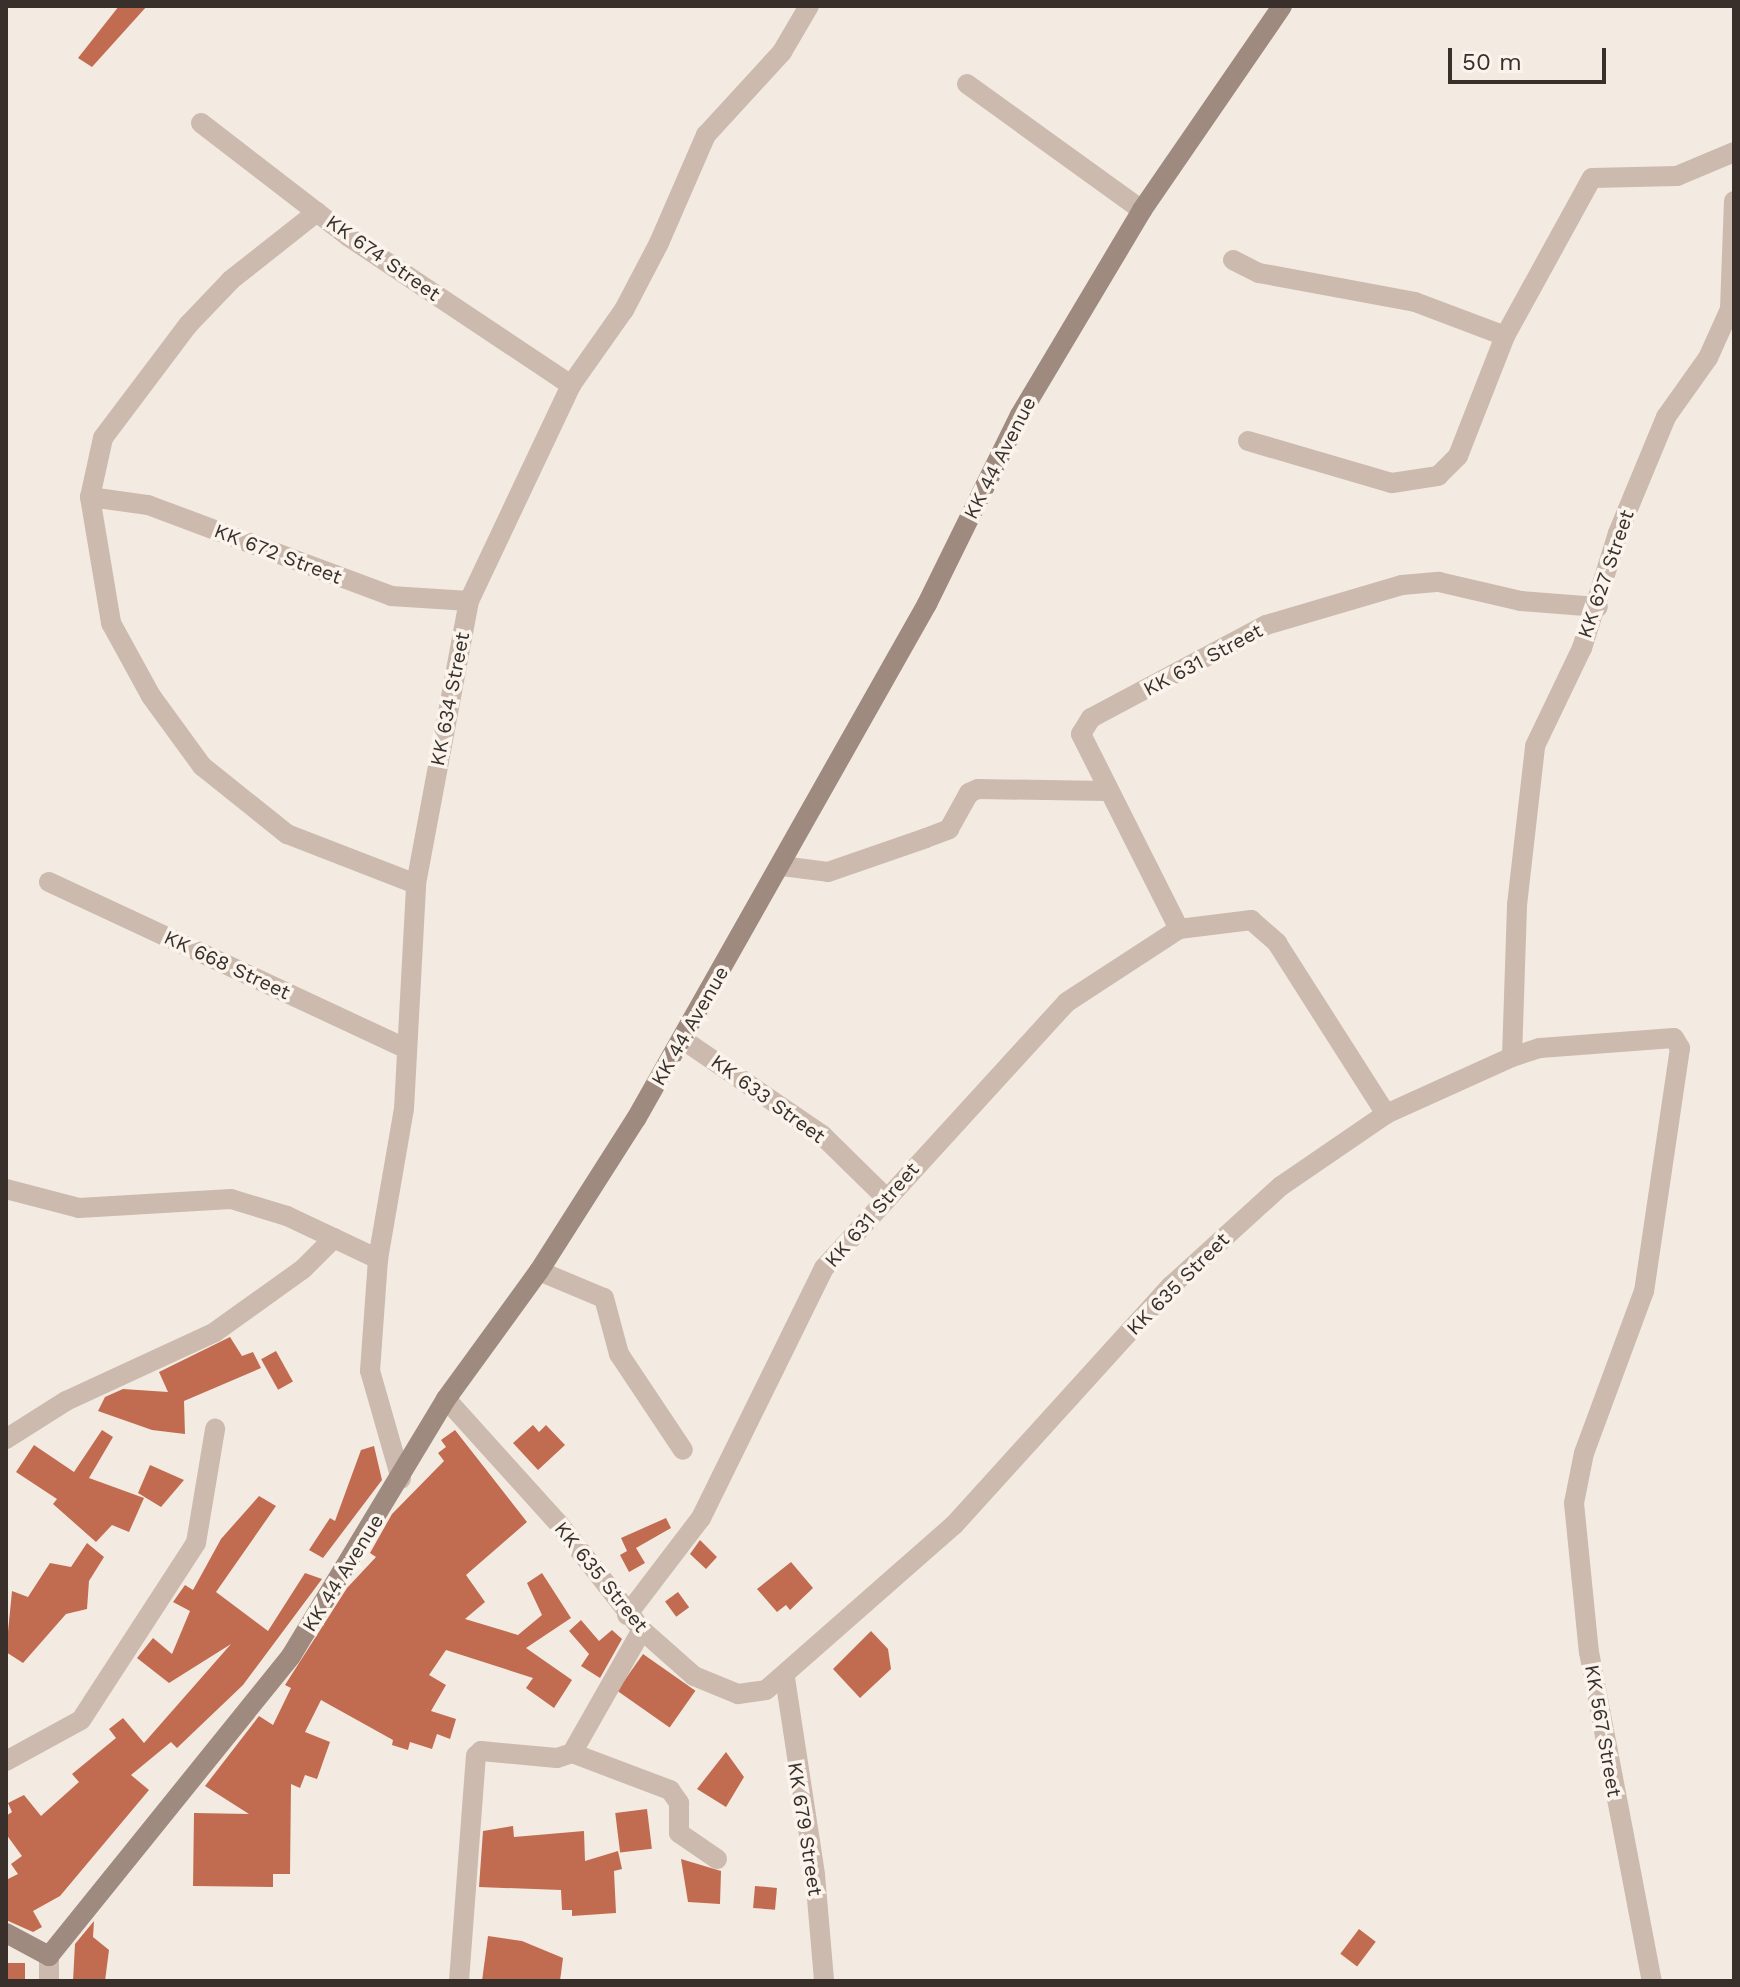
<!DOCTYPE html>
<html>
<head>
<meta charset="utf-8">
<style>
	body { margin:0 }
	#map { position:relative; width:1740px; height:1987px; overflow:hidden; background:#f3eae1; font-family:"Work Sans",sans-serif }
	div>[style] { position:absolute }
	.building>* { inset:0; background:#c16c50; transform-origin:0 0 }
	.minor>* { height:20px; margin:-10px; padding:0 10px; transform-origin:10px; border-radius:10px; background:#cbbaad }
	.secondary>* { height:20px; margin:-10px; padding:0 10px; transform-origin:10px; border-radius:10px; background:#9e8a7e }
	span { translate:-50% -50%; white-space:nowrap; text-align:center; line-height:1.15; -webkit-text-stroke:7px #faf4ed; paint-order:stroke }
	.street-label { font-size:20px; color:#39302b }
	.frame { position:absolute; inset:0; border:8px solid #39302b; pointer-events:none }
	.scale { position:absolute; left:1448px; top:48px; width:158px; height:36px; box-sizing:border-box; border:4px solid #39302b; border-top:0; padding-left:10px; font-size:24px; line-height:28px; white-space:nowrap; color:#39302b; -webkit-text-stroke:6px #faf4ed; paint-order:stroke }
</style>
</head>
<body>
<div id="map">
	<div class="building">
		<div style="clip-path:polygon(119px 6px,147px 6px,92px 67px,78px 58px)"></div>
		<div style="clip-path:polygon(230px 1337px,242px 1356px,253px 1352px,261px 1368px,184px 1401px,185px 1434px,152px 1430px,98px 1411px,105px 1397px,123px 1389px,168px 1392px,159px 1372px)"></div>
		<div style="left:276px;top:1351px;width:35px;height:17px;rotate:61deg"></div>
		<div style="clip-path:polygon(533px 1425px,539px 1432px,546px 1425px,565px 1445px,538px 1470px,513px 1443px)"></div>
		<div style="clip-path:polygon(102px 1430px,113px 1437px,89px 1478px,144px 1498px,129px 1532px,112px 1525px,96px 1542px,53px 1504px,57px 1499px,16px 1472px,34px 1445px,74px 1472px)"></div>
		<div style="clip-path:polygon(455px 1430px,527px 1522px,466px 1575px,485px 1602px,465px 1619px,518px 1635px,542px 1615px,527px 1583px,542px 1573px,571px 1618px,526px 1648px,572px 1680px,554px 1708px,526px 1688px,533px 1678px,446px 1650px,429px 1675px,446px 1685px,431px 1711px,456px 1719px,450px 1739px,437px 1734px,432px 1749px,410px 1742px,408px 1750px,392px 1745px,393px 1740px,321px 1700px,305px 1732px,330px 1742px,317px 1779px,305px 1775px,300px 1788px,291px 1784px,290px 1874px,273px 1874px,273px 1887px,193px 1886px,194px 1813px,249px 1814px,205px 1786px,259px 1716px,273px 1725px,291px 1688px,285px 1685px,347px 1588px,376px 1557px,370px 1553px,392px 1514px,444px 1461px,438px 1453px,446px 1447px,441px 1440px)"></div>
		<div style="clip-path:polygon(374px 1446px,382px 1480px,323px 1558px,309px 1550px,330px 1518px,335px 1521px,361px 1450px)"></div>
		<div style="clip-path:polygon(150px 1465px,184px 1480px,161px 1507px,138px 1493px)"></div>
		<div style="clip-path:polygon(259px 1496px,276px 1506px,216px 1592px,268px 1631px,305px 1573px,322px 1579px,243px 1685px,177px 1748px,171px 1742px,131px 1775px,149px 1790px,60px 1896px,33px 1911px,42px 1927px,33px 1932px,6px 1920px,6px 1880px,18px 1874px,11px 1864px,22px 1856px,6px 1834px,6px 1816px,12px 1812px,8px 1803px,24px 1795px,41px 1816px,79px 1782px,72px 1774px,116px 1738px,109px 1729px,123px 1718px,144px 1743px,231px 1644px,169px 1683px,137px 1658px,153px 1638px,172px 1654px,190px 1611px,173px 1602px,185px 1585px,193px 1590px,221px 1539px)"></div>
		<div style="clip-path:polygon(666px 1518px,671px 1528px,636px 1548px,645px 1563px,629px 1572px,620px 1555px,627px 1551px,621px 1538px)"></div>
		<div style="clip-path:polygon(700px 1540px,717px 1557px,706px 1569px,690px 1554px)"></div>
		<div style="clip-path:polygon(87px 1543px,104px 1557px,89px 1581px,87px 1609px,66px 1614px,23px 1663px,6px 1652px,12px 1591px,28px 1597px,50px 1563px,71px 1567px)"></div>
		<div style="clip-path:polygon(791px 1562px,813px 1588px,790px 1610px,786px 1605px,777px 1612px,757px 1589px)"></div>
		<div style="left:678px;top:1592px;width:19px;height:16px;rotate:54deg"></div>
		<div style="clip-path:polygon(581px 1620px,599px 1641px,612px 1630px,622px 1639px,600px 1678px,581px 1666px,589px 1654px,569px 1631px)"></div>
		<div style="clip-path:polygon(871px 1631px,888px 1649px,891px 1669px,860px 1698px,833px 1669px)"></div>
		<div style="left:643px;top:1654px;width:64px;height:45px;rotate:35deg"></div>
		<div style="clip-path:polygon(726px 1752px,744px 1777px,726px 1807px,697px 1789px)"></div>
		<div style="left:647px;top:1809px;width:40px;height:32px;rotate:83deg"></div>
		<div style="clip-path:polygon(513px 1826px,514px 1837px,584px 1831px,585px 1861px,618px 1851px,622px 1869px,614px 1871px,616px 1913px,572px 1916px,572px 1910px,562px 1910px,561px 1890px,479px 1887px,483px 1831px)"></div>
		<div style="clip-path:polygon(681px 1859px,721px 1871px,720px 1904px,688px 1902px)"></div>
		<div style="left:755px;top:1886px;width:22px;height:22px;rotate:5deg"></div>
		<div style="clip-path:polygon(94px 1921px,93px 1937px,109px 1950px,105px 1981px,73px 1981px,75px 1944px)"></div>
		<div style="left:1359px;top:1929px;width:21px;height:31px;rotate:37deg"></div>
		<div style="clip-path:polygon(488px 1936px,522px 1941px,563px 1958px,560px 1981px,482px 1981px)"></div>
		<div style="left:7px;top:1963px;width:18px;height:18px"></div>
	</div>
	<div class="minor">
		<div style="left:967px;top:84px;width:216px;rotate:35.8deg"></div>
		<div style="left:201px;top:123px;width:187px;rotate:37.6deg"></div>
		<div style="left:349px;top:237px;width:267px;rotate:33.7deg"></div>
		<div style="left:317px;top:212px;width:110px;rotate:141.7deg"></div>
		<div style="left:231px;top:280px;width:62px;rotate:133.7deg"></div>
		<div style="left:188px;top:325px;width:141px;rotate:127deg"></div>
		<div style="left:103px;top:438px;width:60px;rotate:102.4deg"></div>
		<div style="left:90px;top:497px;width:128px;rotate:80.5deg"></div>
		<div style="left:111px;top:623px;width:83px;rotate:61.3deg"></div>
		<div style="left:151px;top:696px;width:87px;rotate:53.9deg"></div>
		<div style="left:202px;top:766px;width:109px;rotate:38.7deg"></div>
		<div style="left:287px;top:834px;width:138px;rotate:21.2deg"></div>
		<div style="left:1233px;top:260px;width:29px;rotate:27deg"></div>
		<div style="left:1259px;top:273px;width:159px;rotate:10.5deg"></div>
		<div style="left:1415px;top:302px;width:96px;rotate:20.7deg"></div>
		<div style="left:1248px;top:441px;width:150px;rotate:16.3deg"></div>
		<div style="left:1392px;top:483px;width:47px;rotate:-8.7deg"></div>
		<div style="left:1438px;top:476px;width:28px;rotate:-45deg"></div>
		<div style="left:1458px;top:456px;width:129px;rotate:-68.6deg"></div>
		<div style="left:1505px;top:336px;width:180px;rotate:-61.2deg"></div>
		<div style="left:1592px;top:178px;width:85px;rotate:-1.3deg"></div>
		<div style="left:1677px;top:176px;width:62px;rotate:-22.8deg"></div>
		<div style="left:90px;top:497px;width:59px;rotate:7.9deg"></div>
		<div style="left:148px;top:505px;width:259px;rotate:20.5deg"></div>
		<div style="left:391px;top:596px;width:78px;rotate:3.7deg"></div>
		<div style="left:782px;top:866px;width:46px;rotate:7.4deg"></div>
		<div style="left:828px;top:872px;width:104px;rotate:-19.1deg"></div>
		<div style="left:926px;top:838px;width:25px;rotate:-21deg"></div>
		<div style="left:949px;top:829px;width:41px;rotate:-60.9deg"></div>
		<div style="left:969px;top:793px;width:10px;rotate:-24deg"></div>
		<div style="left:978px;top:789px;width:129px;rotate:0.9deg"></div>
		<div style="left:49px;top:882px;width:393px;rotate:25deg"></div>
		<div style="left:1179px;top:929px;width:218px;rotate:-116.7deg"></div>
		<div style="left:1081px;top:734px;width:19px;rotate:-58deg"></div>
		<div style="left:1091px;top:718px;width:198px;rotate:-28deg"></div>
		<div style="left:1266px;top:625px;width:142px;rotate:-16.4deg"></div>
		<div style="left:1402px;top:585px;width:37px;rotate:-5deg"></div>
		<div style="left:1439px;top:582px;width:84px;rotate:13deg"></div>
		<div style="left:1521px;top:601px;width:77px;rotate:4.5deg"></div>
		<div style="left:682px;top:1039px;width:170px;rotate:34.4deg"></div>
		<div style="left:822px;top:1135px;width:88px;rotate:44.5deg"></div>
		<div style="left:1512px;top:1057px;width:152px;rotate:-88.1deg"></div>
		<div style="left:1517px;top:905px;width:160px;rotate:-83.5deg"></div>
		<div style="left:1535px;top:746px;width:109px;rotate:-64.4deg"></div>
		<div style="left:1582px;top:648px;width:121px;rotate:-72.6deg"></div>
		<div style="left:1618px;top:533px;width:126px;rotate:-67.5deg"></div>
		<div style="left:1666px;top:417px;width:72px;rotate:-54.6deg"></div>
		<div style="left:1708px;top:358px;width:54px;rotate:-65.8deg"></div>
		<div style="left:1730px;top:309px;width:108px;rotate:-87.9deg"></div>
		<div style="left:6px;top:1189px;width:75px;rotate:14.6deg"></div>
		<div style="left:79px;top:1208px;width:152px;rotate:-3.4deg"></div>
		<div style="left:231px;top:1199px;width:59px;rotate:16.9deg"></div>
		<div style="left:287px;top:1216px;width:101px;rotate:25.3deg"></div>
		<div style="left:539px;top:1271px;width:70px;rotate:22.6deg"></div>
		<div style="left:604px;top:1298px;width:58px;rotate:75deg"></div>
		<div style="left:619px;top:1354px;width:115px;rotate:56.3deg"></div>
		<div style="left:446px;top:1399px;width:169px;rotate:47.9deg"></div>
		<div style="left:559px;top:1524px;width:135px;rotate:51.9deg"></div>
		<div style="left:642px;top:1630px;width:69px;rotate:41.5deg"></div>
		<div style="left:694px;top:1676px;width:48px;rotate:22.2deg"></div>
		<div style="left:738px;top:1694px;width:28px;rotate:-8deg"></div>
		<div style="left:766px;top:1690px;width:250px;rotate:-41.3deg"></div>
		<div style="left:954px;top:1525px;width:323px;rotate:-47.8deg"></div>
		<div style="left:1171px;top:1286px;width:149px;rotate:-42.3deg"></div>
		<div style="left:1281px;top:1186px;width:127px;rotate:-34.4deg"></div>
		<div style="left:1386px;top:1114px;width:138px;rotate:-24.3deg"></div>
		<div style="left:1512px;top:1057px;width:29px;rotate:-18deg"></div>
		<div style="left:1540px;top:1048px;width:134px;rotate:-4.3deg"></div>
		<div style="left:1674px;top:1038px;width:12px;rotate:59deg"></div>
		<div style="left:1680px;top:1048px;width:246px;rotate:98.4deg"></div>
		<div style="left:1644px;top:1291px;width:173px;rotate:110.3deg"></div>
		<div style="left:1584px;top:1453px;width:51px;rotate:101.3deg"></div>
		<div style="left:1574px;top:1503px;width:150px;rotate:84.3deg"></div>
		<div style="left:1589px;top:1652px;width:335px;rotate:79.2deg"></div>
		<div style="left:6px;top:1439px;width:71px;rotate:-32.3deg"></div>
		<div style="left:66px;top:1401px;width:164px;rotate:-24.8deg"></div>
		<div style="left:215px;top:1332px;width:108px;rotate:-35.6deg"></div>
		<div style="left:303px;top:1269px;width:44px;rotate:-45deg"></div>
		<div style="left:401px;top:1479px;width:112px;rotate:-106deg"></div>
		<div style="left:370px;top:1371px;width:112px;rotate:-85.9deg"></div>
		<div style="left:378px;top:1259px;width:152px;rotate:-80.2deg"></div>
		<div style="left:404px;top:1109px;width:225px;rotate:-86.9deg"></div>
		<div style="left:416px;top:884px;width:288px;rotate:-79.4deg"></div>
		<div style="left:469px;top:601px;width:239px;rotate:-64.7deg"></div>
		<div style="left:571px;top:385px;width:92px;rotate:-54.8deg"></div>
		<div style="left:624px;top:310px;width:76px;rotate:-62.4deg"></div>
		<div style="left:659px;top:243px;width:118px;rotate:-66.5deg"></div>
		<div style="left:706px;top:135px;width:113px;rotate:-47.5deg"></div>
		<div style="left:782px;top:52px;width:53px;rotate:-59.6deg"></div>
		<div style="left:627px;top:1615px;width:122px;rotate:-52.7deg"></div>
		<div style="left:701px;top:1518px;width:279px;rotate:-63.8deg"></div>
		<div style="left:824px;top:1268px;width:360px;rotate:-47.6deg"></div>
		<div style="left:1067px;top:1002px;width:134px;rotate:-33.1deg"></div>
		<div style="left:1179px;top:929px;width:73px;rotate:-7.1deg"></div>
		<div style="left:1251px;top:920px;width:35px;rotate:41deg"></div>
		<div style="left:1277px;top:943px;width:203px;rotate:57.5deg"></div>
		<div style="left:785px;top:1678px;width:199px;rotate:81.3deg"></div>
		<div style="left:815px;top:1875px;width:106px;rotate:85.1deg"></div>
		<div style="left:572px;top:1753px;width:105px;rotate:20.7deg"></div>
		<div style="left:670px;top:1790px;width:16px;rotate:55deg"></div>
		<div style="left:679px;top:1803px;width:30px;rotate:90deg"></div>
		<div style="left:679px;top:1833px;width:46px;rotate:34.4deg"></div>
		<div style="left:6px;top:1761px;width:85px;rotate:-28.7deg"></div>
		<div style="left:81px;top:1720px;width:211px;rotate:-57deg"></div>
		<div style="left:196px;top:1543px;width:116px;rotate:-80.5deg"></div>
		<div style="left:49px;top:1981px;width:25px;rotate:-90deg"></div>
		<div style="left:459px;top:1981px;width:226px;rotate:-85.7deg"></div>
		<div style="left:476px;top:1756px;width:7px;rotate:-45deg"></div>
		<div style="left:481px;top:1751px;width:76px;rotate:5.3deg"></div>
		<div style="left:557px;top:1758px;width:16px;rotate:-18deg"></div>
		<div style="left:572px;top:1753px;width:142px;rotate:-60.4deg"></div>
	</div>
	<div class="secondary">
		<div style="left:6px;top:1933px;width:49px;rotate:28.1deg"></div>
		<div style="left:49px;top:1956px;width:385px;rotate:-51.1deg"></div>
		<div style="left:291px;top:1656px;width:300px;rotate:-58.9deg"></div>
		<div style="left:446px;top:1399px;width:158px;rotate:-54deg"></div>
		<div style="left:539px;top:1271px;width:180px;rotate:-57.5deg"></div>
		<div style="left:636px;top:1119px;width:592px;rotate:-60.53deg"></div>
		<div style="left:927px;top:604px;width:211px;rotate:-63.8deg"></div>
		<div style="left:1020px;top:415px;width:239px;rotate:-59.2deg"></div>
		<div style="left:1142px;top:210px;width:247px;rotate:-55.5deg"></div>
	</div>
	<div class="street-label">
		<span style="left:383px;top:258px;rotate:35deg">KK 674 Street</span>
		<span style="left:1000px;top:458px;rotate:-63deg">KK 44 Avenue</span>
		<span style="left:278px;top:554px;rotate:21deg">KK 672 Street</span>
		<span style="left:1606px;top:574px;rotate:-71deg">KK 627 Street</span>
		<span style="left:1203px;top:660px;rotate:-28deg">KK 631 Street</span>
		<span style="left:450px;top:699px;rotate:-79deg">KK 634 Street</span>
		<span style="left:227px;top:965px;rotate:25deg">KK 668 Street</span>
		<span style="left:690px;top:1026px;rotate:-60deg">KK 44 Avenue</span>
		<span style="left:768px;top:1099px;rotate:36deg">KK 633 Street</span>
		<span style="left:872px;top:1215px;rotate:-49deg">KK 631 Street</span>
		<span style="left:1178px;top:1284px;rotate:-45deg">KK 635 Street</span>
		<span style="left:343px;top:1573px;rotate:-58deg">KK 44 Avenue</span>
		<span style="left:601px;top:1577px;rotate:51deg">KK 635 Street</span>
		<span style="left:1603px;top:1731px;rotate:80deg">KK 567 Street</span>
		<span style="left:805px;top:1829px;rotate:81deg">KK 679 Street</span>
	</div>
	<div class="frame"></div>
	<div class="scale">50 m</div>
</div>
</body>
</html>
